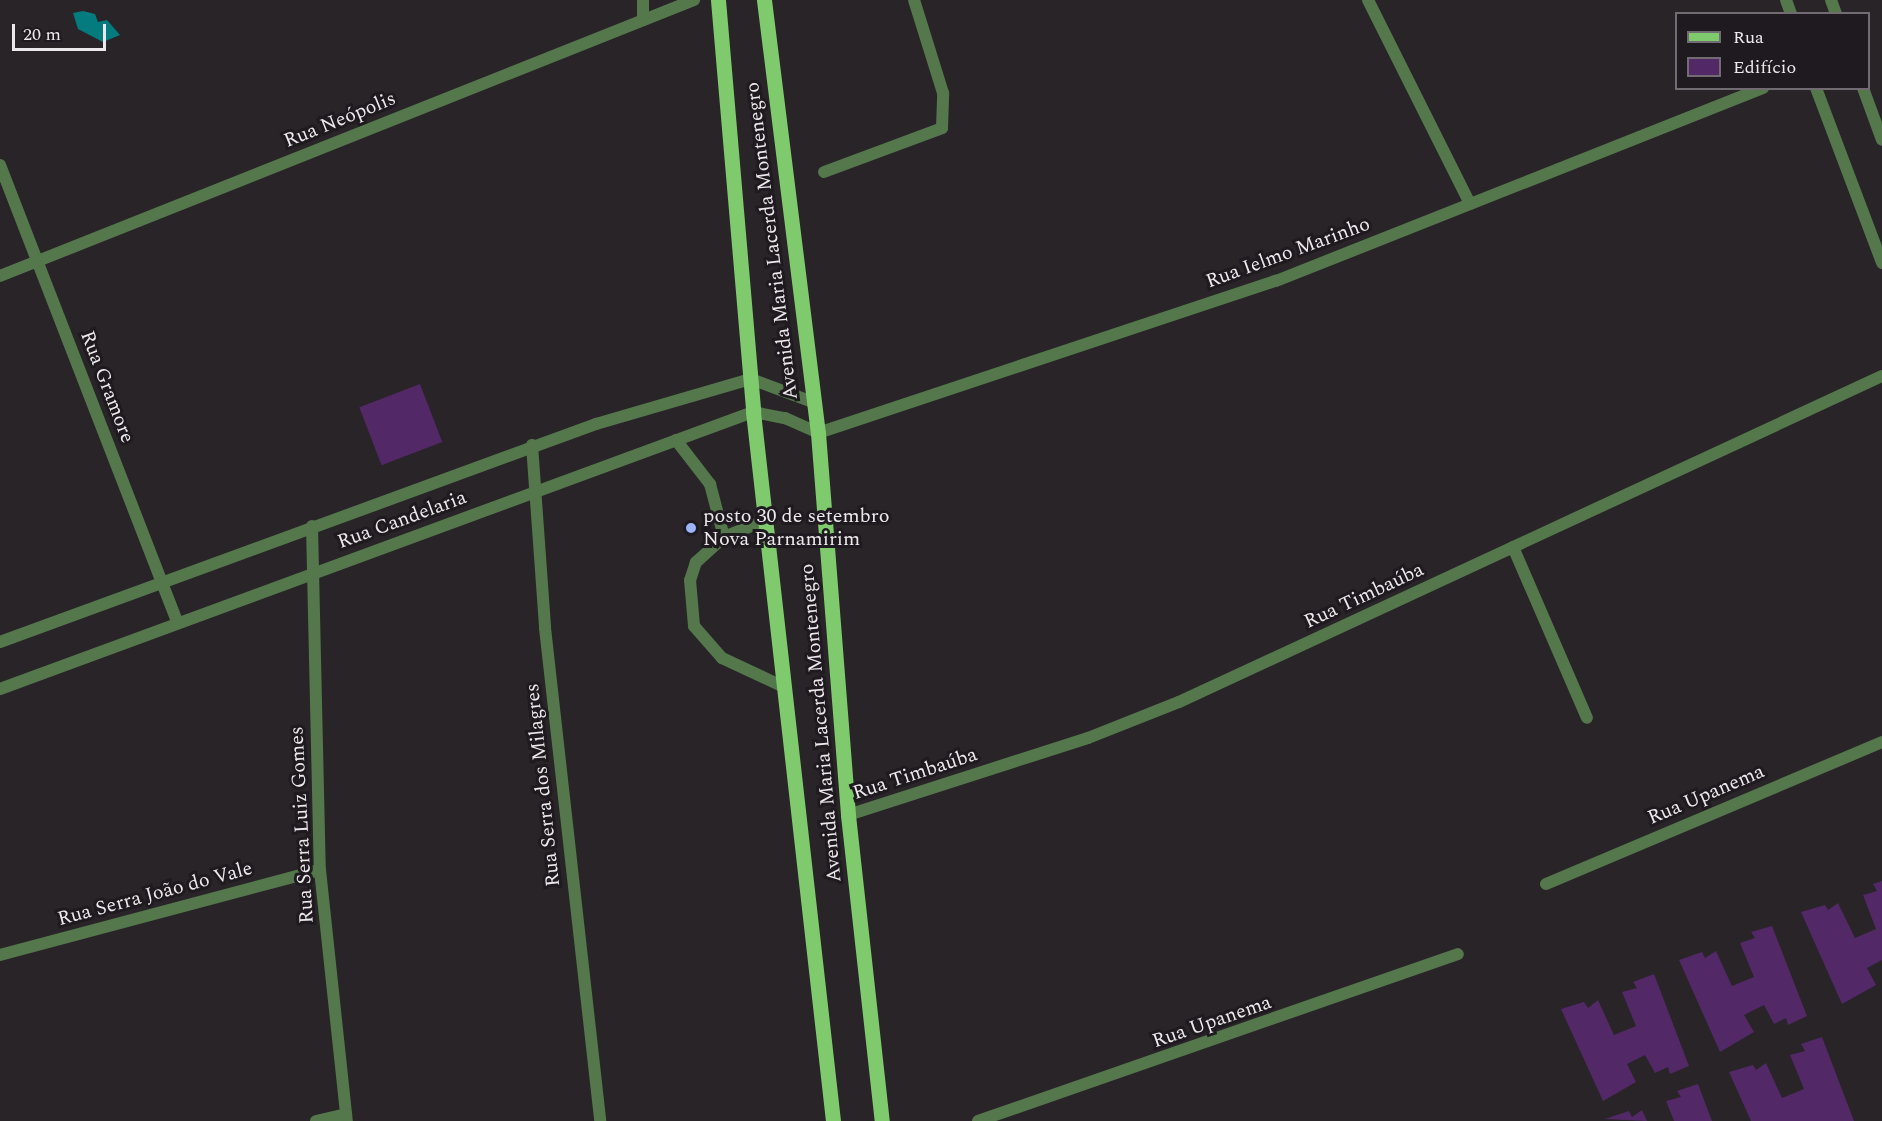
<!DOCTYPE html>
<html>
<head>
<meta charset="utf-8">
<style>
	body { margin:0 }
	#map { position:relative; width:1882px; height:1121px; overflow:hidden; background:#282428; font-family:Spectral,serif }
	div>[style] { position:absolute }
	.water>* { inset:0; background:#037b7f }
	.building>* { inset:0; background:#522867; transform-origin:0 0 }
	.service>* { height:12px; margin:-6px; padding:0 6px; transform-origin:6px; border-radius:6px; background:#54774c }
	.minor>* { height:12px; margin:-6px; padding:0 6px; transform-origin:6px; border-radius:6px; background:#54774c }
	.tertiary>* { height:12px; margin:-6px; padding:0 6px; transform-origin:6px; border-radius:6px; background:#54774c }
	.primary>* { height:15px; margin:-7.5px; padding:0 7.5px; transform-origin:7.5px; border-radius:7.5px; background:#7fca6d }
	.dots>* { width:16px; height:16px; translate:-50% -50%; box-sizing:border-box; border:3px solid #1f1a1f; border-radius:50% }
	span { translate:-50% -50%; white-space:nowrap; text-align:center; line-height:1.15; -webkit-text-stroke:6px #1f1a1f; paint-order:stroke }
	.street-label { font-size:20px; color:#ebe8eb }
	.poi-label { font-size:20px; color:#ebe8eb }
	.left { translate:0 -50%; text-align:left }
	.legend { position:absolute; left:1675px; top:12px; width:195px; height:78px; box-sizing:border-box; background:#1f1a1f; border:2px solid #716c71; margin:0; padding:8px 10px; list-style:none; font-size:18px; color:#ebe8eb }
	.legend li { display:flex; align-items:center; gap:12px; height:30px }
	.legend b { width:30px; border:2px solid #716c71 }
	.scale { position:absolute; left:12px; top:24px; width:94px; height:27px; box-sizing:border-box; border:3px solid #ebe8eb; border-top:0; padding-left:8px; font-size:18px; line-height:21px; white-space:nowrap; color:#ebe8eb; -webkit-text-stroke:4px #1f1a1f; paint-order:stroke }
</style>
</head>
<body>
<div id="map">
	<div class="water">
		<div style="clip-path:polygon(83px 11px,95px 14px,98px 22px,107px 20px,120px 35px,103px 42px,78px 29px,73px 13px)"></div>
	</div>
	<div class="building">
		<div style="left:420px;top:384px;width:62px;height:65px;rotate:69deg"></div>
		<div style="clip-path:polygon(1882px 881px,1882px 960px,1867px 968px,1876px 985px,1842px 1004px,1801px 912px,1825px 905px,1828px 910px,1838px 903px,1855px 938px,1876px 929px,1863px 895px,1877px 891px,1873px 884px)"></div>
		<div style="clip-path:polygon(1772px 926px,1807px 1016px,1788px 1025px,1786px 1018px,1774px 1024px,1764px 1005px,1744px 1015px,1754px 1032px,1720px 1052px,1679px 960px,1702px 952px,1705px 958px,1716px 951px,1732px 986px,1754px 977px,1740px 943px,1755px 938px,1751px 932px)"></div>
		<div style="clip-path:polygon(1654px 974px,1689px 1066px,1670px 1074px,1668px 1067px,1655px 1073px,1645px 1055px,1627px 1064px,1636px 1082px,1603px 1101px,1561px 1009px,1584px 1002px,1588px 1008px,1598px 1000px,1614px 1035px,1636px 1026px,1622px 992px,1637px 988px,1633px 982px)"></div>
		<div style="clip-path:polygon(1822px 1037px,1854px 1121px,1751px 1121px,1729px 1072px,1753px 1065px,1756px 1070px,1766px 1063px,1782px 1098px,1804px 1089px,1790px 1055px,1805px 1051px,1801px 1044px)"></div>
		<div style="clip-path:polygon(1698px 1084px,1712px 1121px,1674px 1121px,1666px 1101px,1681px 1097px,1677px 1091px)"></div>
		<div style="clip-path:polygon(1642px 1110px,1647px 1121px,1605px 1119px,1629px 1111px,1632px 1117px)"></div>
	</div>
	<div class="service">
		<div style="left:1368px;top:0;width:228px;rotate:63.4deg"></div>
		<div style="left:643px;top:20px;width:20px;rotate:-90deg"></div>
		<div style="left:824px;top:172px;width:126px;rotate:-20.4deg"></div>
		<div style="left:942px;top:128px;width:35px;rotate:-88deg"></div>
		<div style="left:943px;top:93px;width:97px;rotate:-107.3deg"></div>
		<div style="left:676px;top:440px;width:56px;rotate:52.3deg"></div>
		<div style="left:710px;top:484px;width:55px;rotate:75.2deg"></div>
		<div style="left:766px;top:520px;width:45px;rotate:158deg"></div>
		<div style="left:724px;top:537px;width:38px;rotate:138deg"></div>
		<div style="left:696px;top:562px;width:19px;rotate:108deg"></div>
		<div style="left:690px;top:580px;width:46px;rotate:85deg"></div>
		<div style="left:694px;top:626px;width:43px;rotate:48.8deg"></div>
		<div style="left:722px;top:658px;width:68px;rotate:25.1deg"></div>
	</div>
	<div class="minor">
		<div style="left:0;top:165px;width:491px;rotate:68.8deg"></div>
		<div style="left:0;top:276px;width:747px;rotate:-21.69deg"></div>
		<div style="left:532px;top:445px;width:183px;rotate:85.9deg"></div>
		<div style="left:545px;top:628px;width:496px;rotate:83.6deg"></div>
		<div style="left:312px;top:526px;width:344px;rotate:88.7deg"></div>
		<div style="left:320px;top:870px;width:252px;rotate:83.9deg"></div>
		<div style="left:1513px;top:547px;width:186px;rotate:66.6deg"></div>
		<div style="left:0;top:642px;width:635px;rotate:-20.09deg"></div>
		<div style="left:596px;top:424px;width:161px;rotate:-16.2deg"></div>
		<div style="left:751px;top:379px;width:66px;rotate:20.4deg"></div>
		<div style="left:0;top:689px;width:802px;rotate:-20.2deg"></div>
		<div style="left:753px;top:412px;width:33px;rotate:11deg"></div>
		<div style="left:785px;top:418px;width:36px;rotate:24deg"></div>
		<div style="left:818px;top:433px;width:483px;rotate:-18.4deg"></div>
		<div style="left:1276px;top:281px;width:524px;rotate:-21.62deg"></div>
		<div style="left:848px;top:815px;width:252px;rotate:-17.8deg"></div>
		<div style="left:1088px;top:738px;width:98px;rotate:-21.6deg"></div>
		<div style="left:1179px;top:702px;width:775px;rotate:-24.88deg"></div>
		<div style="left:1546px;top:884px;width:365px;rotate:-22.9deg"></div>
		<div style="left:0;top:955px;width:331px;rotate:-14.9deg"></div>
		<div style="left:316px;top:1121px;width:31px;rotate:-13deg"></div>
		<div style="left:978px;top:1121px;width:508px;rotate:-19.18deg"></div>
	</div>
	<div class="tertiary">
		<div style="left:1786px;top:0;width:15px;rotate:70deg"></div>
		<div style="left:1831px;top:0;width:15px;rotate:70deg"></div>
		<div style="left:1816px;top:88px;width:187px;rotate:69.3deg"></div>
		<div style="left:1863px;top:88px;width:55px;rotate:69.9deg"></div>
	</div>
	<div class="primary">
		<div style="left:718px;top:0;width:413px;rotate:85.1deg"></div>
		<div style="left:753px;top:412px;width:713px;rotate:83.56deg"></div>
		<div style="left:764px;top:0;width:436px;rotate:82.9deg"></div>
		<div style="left:818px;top:433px;width:383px;rotate:85.5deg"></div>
		<div style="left:848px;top:815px;width:308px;rotate:83.7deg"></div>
	</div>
	<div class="dots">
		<div style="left:691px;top:528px;background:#9cb4fd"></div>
	</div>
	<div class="street-label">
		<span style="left:340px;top:120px;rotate:-22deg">Rua Neópolis</span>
		<span style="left:772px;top:241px;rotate:-97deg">Avenida Maria Lacerda Montenegro</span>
		<span style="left:1288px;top:253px;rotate:-20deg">Rua Ielmo Marinho</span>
		<span style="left:107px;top:387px;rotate:69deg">Rua Gramore</span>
		<span style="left:402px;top:520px;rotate:-20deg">Rua Candelaria</span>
		<span style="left:1364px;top:596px;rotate:-25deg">Rua Timbaúba</span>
		<span style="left:821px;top:723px;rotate:-95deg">Avenida Maria Lacerda Montenegro</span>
		<span style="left:915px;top:774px;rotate:-18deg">Rua Timbaúba</span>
		<span style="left:543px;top:785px;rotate:-96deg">Rua Serra dos Milagres</span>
		<span style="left:1706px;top:795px;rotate:-23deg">Rua Upanema</span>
		<span style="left:302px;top:825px;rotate:-93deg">Rua Serra Luiz Gomes</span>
		<span style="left:155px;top:894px;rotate:-15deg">Rua Serra João do Vale</span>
		<span style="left:1212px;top:1022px;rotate:-19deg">Rua Upanema</span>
	</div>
	<div class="poi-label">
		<span class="left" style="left:703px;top:528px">posto 30 de setembro<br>Nova Parnamirim</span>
	</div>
	<ul class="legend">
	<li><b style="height:8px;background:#7fca6d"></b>Rua</li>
	<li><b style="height:16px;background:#522867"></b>Edifício</li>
	</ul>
	<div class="scale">20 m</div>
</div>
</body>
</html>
